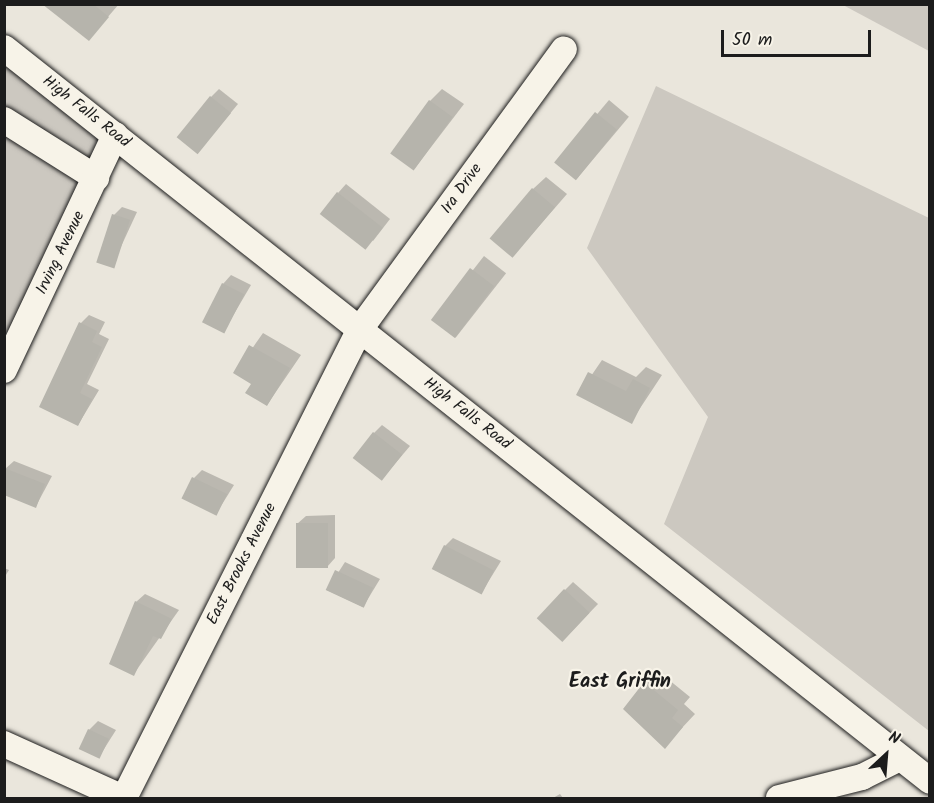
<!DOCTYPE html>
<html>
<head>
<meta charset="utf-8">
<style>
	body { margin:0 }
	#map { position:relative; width:934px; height:803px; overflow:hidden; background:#eae6dc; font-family:Kalam,sans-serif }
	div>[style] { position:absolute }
	.green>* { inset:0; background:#ccc8c0 }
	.shadow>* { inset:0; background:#0003; transform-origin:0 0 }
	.building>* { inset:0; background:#b6b4ac; transform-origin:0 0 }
	.roads { filter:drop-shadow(0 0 2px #1c1c1c) drop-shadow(0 0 2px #1c1c1c) }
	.minor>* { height:26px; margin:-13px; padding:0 13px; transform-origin:13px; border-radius:13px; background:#f7f3e8 }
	span { translate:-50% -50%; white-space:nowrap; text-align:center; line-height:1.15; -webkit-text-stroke:4.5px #f7f3e8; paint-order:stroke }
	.street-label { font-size:16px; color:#1c1c1c }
	.quarter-label { font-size:20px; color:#1c1c1c; font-weight:700 }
	.frame { position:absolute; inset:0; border:6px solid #1c1c1c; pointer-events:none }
	.north { position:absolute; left:856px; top:725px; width:60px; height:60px; -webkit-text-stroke:4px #f7f3e8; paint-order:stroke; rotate:26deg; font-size:16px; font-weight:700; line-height:24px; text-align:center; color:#1c1c1c }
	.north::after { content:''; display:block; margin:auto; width:21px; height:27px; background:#1c1c1c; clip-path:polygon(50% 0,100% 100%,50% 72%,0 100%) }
	.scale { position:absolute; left:721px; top:30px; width:150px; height:27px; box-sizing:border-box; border:3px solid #1c1c1c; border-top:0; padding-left:8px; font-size:18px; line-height:21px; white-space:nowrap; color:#1c1c1c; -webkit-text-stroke:4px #f7f3e8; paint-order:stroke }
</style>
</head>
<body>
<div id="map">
	<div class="green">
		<div style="clip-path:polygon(843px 5px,929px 5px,929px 51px)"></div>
		<div style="clip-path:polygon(5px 58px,110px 140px,5px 365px)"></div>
		<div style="clip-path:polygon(656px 86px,929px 218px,929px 731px,664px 524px,708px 417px,587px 248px)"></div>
	</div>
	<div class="shadow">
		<div style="clip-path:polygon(45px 4px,119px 4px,89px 39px)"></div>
		<div style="clip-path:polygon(219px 89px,238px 104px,199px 151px,211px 97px)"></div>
		<div style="clip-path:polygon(442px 89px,464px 104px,415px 168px,430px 101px)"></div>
		<div style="left:609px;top:100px;width:26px;height:82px;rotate:40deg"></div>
		<div style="clip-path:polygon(546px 177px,567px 194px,513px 256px,533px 189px)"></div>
		<div style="clip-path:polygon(346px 184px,390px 219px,373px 241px,338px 193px)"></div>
		<div style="clip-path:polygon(122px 207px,137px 212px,112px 266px,114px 215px)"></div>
		<div style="left:484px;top:256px;width:28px;height:82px;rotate:38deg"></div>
		<div style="clip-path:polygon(231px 275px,251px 285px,224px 331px,223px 284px)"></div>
		<div style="clip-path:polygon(89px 315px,105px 322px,99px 334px,109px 339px,87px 384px,99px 390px,78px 425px,81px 323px)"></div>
		<div style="clip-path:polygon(263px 333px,301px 355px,267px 405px,253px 383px,235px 373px)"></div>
		<div style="clip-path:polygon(602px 360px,636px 377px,646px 367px,662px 375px,631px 422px,578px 395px)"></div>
		<div style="clip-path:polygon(382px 425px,410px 446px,382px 479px,374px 433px)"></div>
		<div style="clip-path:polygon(14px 461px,52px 476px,36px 506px,5px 469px)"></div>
		<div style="clip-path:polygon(202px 470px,234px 485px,216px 514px,194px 478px)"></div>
		<div style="clip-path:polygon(335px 515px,335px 558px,327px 567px,297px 524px,306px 516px)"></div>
		<div style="clip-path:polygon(453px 538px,501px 561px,482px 592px,445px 546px)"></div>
		<div style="clip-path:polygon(345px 562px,380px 579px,363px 607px,327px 590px)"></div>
		<div style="clip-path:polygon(4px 568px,9px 570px,4px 578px)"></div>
		<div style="clip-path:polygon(573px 582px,598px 604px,571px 632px,565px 590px)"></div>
		<div style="clip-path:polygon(145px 594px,179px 610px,133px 675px,136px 602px)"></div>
		<div style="clip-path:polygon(658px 671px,690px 697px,684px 704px,695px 714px,665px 746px,645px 683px)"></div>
		<div style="clip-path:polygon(98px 721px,116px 730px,99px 757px,89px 730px)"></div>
		<div style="clip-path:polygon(560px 794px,563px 798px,553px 798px)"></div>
	</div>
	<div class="building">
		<div style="clip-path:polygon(42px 4px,93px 4px,109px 17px,89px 41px)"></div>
		<div style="left:210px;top:96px;width:27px;height:53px;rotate:39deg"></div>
		<div style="left:429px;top:100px;width:29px;height:66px;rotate:36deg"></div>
		<div style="left:595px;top:112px;width:28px;height:65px;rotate:39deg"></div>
		<div style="left:532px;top:188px;width:30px;height:66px;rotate:40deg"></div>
		<div style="left:337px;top:192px;width:58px;height:28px;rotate:38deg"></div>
		<div style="left:112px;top:214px;width:19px;height:51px;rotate:18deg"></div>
		<div style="left:470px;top:268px;width:30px;height:65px;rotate:37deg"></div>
		<div style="left:222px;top:283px;width:25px;height:44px;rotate:27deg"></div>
		<div style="clip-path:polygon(79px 322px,97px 331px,92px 342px,102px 347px,80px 393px,92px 399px,78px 426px,39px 407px)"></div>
		<div style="clip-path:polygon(249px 345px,290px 368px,267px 406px,245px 393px,251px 384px,233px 373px)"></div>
		<div style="clip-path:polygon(588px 372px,626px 391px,633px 379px,650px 388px,632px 424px,576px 395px)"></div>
		<div style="left:373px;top:432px;width:37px;height:33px;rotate:38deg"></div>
		<div style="clip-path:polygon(4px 468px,45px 484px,36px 508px,4px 495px)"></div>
		<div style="left:192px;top:477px;width:39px;height:24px;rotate:26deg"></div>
		<div style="left:296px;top:523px;width:32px;height:45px"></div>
		<div style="left:444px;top:545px;width:56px;height:27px;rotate:27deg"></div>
		<div style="left:335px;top:570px;width:42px;height:22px;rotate:25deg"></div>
		<div style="left:564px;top:589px;width:35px;height:40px;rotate:43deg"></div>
		<div style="clip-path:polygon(135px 601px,172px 619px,161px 639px,153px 636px,134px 676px,109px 664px)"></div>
		<div style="clip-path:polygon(644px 682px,678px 710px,672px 718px,683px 727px,665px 749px,623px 709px)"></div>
		<div style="left:88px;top:729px;width:23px;height:22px;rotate:25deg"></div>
	</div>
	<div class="roads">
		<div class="minor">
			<div style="left:4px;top:48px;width:1181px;rotate:38.36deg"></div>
			<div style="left:4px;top:120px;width:109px;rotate:32.2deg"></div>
			<div style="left:4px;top:370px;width:260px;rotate:-64.7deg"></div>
			<div style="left:4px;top:744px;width:131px;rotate:24.4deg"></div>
			<div style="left:124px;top:798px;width:525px;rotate:-63.29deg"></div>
			<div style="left:360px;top:329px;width:346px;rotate:-53.9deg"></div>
			<div style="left:779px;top:798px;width:86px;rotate:-14.2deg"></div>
			<div style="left:862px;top:777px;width:42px;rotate:-26.6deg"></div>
		</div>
	</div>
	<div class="street-label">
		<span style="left:86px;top:112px;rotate:38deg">High Falls Road</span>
		<span style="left:462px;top:189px;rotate:-54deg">Ira Drive</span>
		<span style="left:61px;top:253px;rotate:-64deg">Irving Avenue</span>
		<span style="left:467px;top:414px;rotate:38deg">High Falls Road</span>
		<span style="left:242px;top:564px;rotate:-63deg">East Brooks Avenue</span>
	</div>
	<div class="quarter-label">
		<span style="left:620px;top:682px">East Griffin</span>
	</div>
	<div class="frame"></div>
	<div class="north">N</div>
	<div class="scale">50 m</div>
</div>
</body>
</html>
